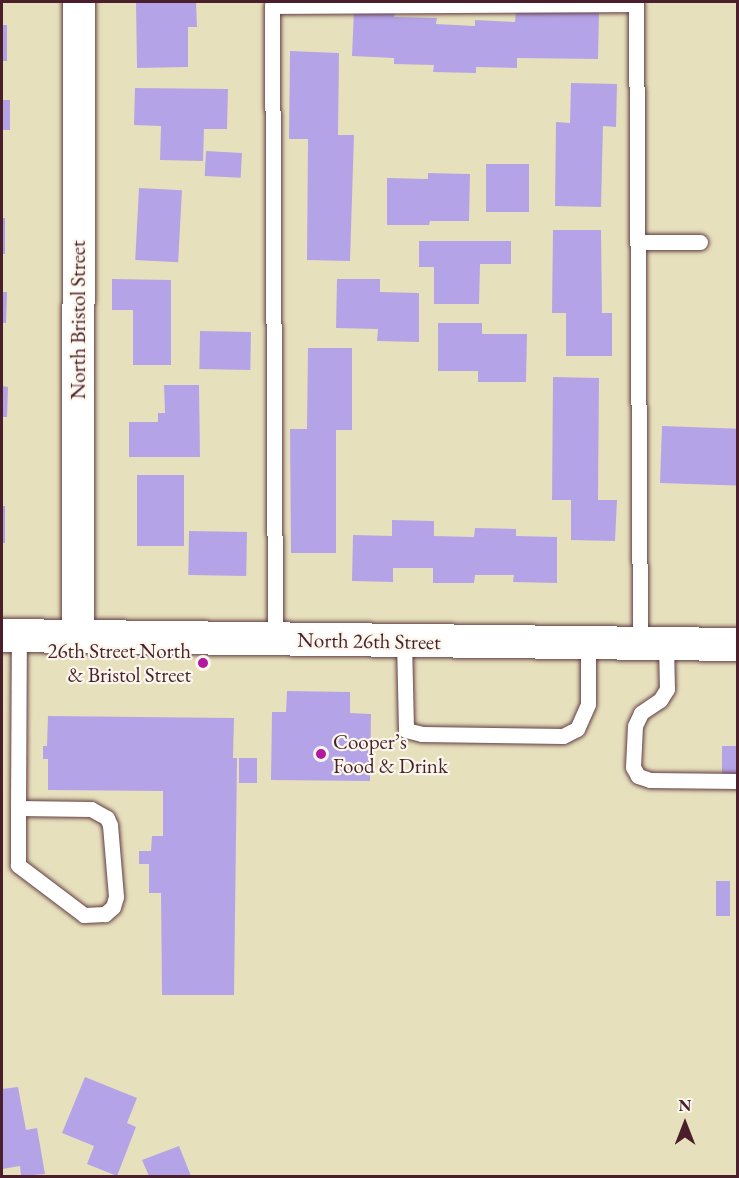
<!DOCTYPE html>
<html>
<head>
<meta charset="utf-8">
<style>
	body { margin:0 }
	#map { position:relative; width:739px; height:1178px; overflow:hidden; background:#e7e0bd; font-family:"EB Garamond",serif }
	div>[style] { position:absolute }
	.building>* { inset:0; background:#b4a4e7; transform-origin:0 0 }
	.roads { filter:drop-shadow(0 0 2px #623c41) drop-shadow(0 0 2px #623c41) }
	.lane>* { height:15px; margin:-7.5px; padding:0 7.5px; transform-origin:7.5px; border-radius:7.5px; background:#fff }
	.street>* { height:32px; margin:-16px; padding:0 16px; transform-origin:16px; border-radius:16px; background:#fff }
	.secondary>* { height:33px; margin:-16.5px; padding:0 16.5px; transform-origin:16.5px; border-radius:16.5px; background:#fff }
	.dots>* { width:16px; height:16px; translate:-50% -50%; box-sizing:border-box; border:3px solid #fbf7ec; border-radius:50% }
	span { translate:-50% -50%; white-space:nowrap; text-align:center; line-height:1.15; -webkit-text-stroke:4.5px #fbf7ec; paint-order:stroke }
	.street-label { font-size:21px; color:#4a1f2b }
	.poi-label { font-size:21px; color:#4a1f2b }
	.right { translate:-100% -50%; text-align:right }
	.left { translate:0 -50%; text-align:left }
	.frame { position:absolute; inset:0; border:3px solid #4a1f2b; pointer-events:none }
	.north { position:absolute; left:655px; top:1094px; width:60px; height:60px; -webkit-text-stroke:4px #fbf7ec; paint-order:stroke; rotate:0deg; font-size:16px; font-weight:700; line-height:24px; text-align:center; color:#4a1f2b }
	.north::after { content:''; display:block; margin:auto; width:21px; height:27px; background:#4a1f2b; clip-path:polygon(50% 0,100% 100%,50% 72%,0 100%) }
</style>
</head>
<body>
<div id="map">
	<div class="building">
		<div style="clip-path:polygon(136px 2px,196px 2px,197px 27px,188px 27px,188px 67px,137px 68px)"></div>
		<div style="clip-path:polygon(354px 9px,395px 11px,394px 17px,437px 18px,436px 24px,475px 26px,475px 20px,515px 22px,516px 12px,599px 13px,598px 59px,517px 58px,517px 68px,476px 67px,476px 73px,433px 72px,434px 65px,394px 64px,394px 58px,352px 56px)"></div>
		<div style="left:2px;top:25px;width:5px;height:36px"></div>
		<div style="clip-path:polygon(290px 51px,339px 53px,338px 135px,354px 135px,350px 261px,307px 260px,308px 139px,289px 139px)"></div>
		<div style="clip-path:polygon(571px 83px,617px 84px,616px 127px,603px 126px,601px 207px,555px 206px,556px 122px,570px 123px)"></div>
		<div style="clip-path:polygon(135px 88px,228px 89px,227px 129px,204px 129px,203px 161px,160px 160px,161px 126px,134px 125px)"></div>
		<div style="left:2px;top:100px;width:8px;height:30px"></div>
		<div style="left:206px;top:151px;width:36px;height:25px;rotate:3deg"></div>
		<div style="left:486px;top:164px;width:43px;height:48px"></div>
		<div style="clip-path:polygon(428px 173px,470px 174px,469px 221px,430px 221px,429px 225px,387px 225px,387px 178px,428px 179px)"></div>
		<div style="left:139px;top:188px;width:43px;height:72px;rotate:3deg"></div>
		<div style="left:2px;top:218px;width:3px;height:36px"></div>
		<div style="clip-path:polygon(553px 230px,601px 230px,602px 313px,612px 313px,612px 356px,566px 356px,566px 313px,552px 313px)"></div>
		<div style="clip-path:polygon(419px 241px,511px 241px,511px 264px,480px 264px,479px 304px,434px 304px,434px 267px,419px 267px)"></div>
		<div style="clip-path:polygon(112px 279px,171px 280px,171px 365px,133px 365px,133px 310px,112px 310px)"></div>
		<div style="clip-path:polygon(337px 279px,380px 279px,380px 292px,419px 293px,419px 342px,377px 341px,378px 329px,336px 328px)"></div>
		<div style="clip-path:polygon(2px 292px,7px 292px,6px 323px,2px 323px)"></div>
		<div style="clip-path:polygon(438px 323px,482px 323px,482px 334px,527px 334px,526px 382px,478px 382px,478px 371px,438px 371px)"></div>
		<div style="left:200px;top:331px;width:51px;height:38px;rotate:1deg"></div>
		<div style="clip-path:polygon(308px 348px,352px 348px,352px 430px,336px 430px,336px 553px,291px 553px,290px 429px,307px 429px)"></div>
		<div style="clip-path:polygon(553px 377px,599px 378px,598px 500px,617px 500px,615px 541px,571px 540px,571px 500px,552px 500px)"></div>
		<div style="clip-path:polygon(164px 385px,199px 385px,200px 457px,129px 457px,129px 422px,158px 422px,158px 413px,165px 413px)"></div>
		<div style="clip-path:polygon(2px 386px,8px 387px,7px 417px,2px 417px)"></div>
		<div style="left:662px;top:426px;width:76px;height:57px;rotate:2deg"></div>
		<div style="left:137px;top:475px;width:47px;height:71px"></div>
		<div style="left:2px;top:506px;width:3px;height:37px"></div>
		<div style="clip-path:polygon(392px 520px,434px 521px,434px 536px,474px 537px,475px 528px,516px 529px,516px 536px,557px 537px,557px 583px,513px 582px,514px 575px,475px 575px,474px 583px,433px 583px,433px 568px,393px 568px,393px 582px,352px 581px,353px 535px,392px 536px)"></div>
		<div style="left:189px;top:531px;width:58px;height:44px;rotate:1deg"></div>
		<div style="clip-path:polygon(287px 691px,350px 692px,350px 713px,371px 714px,370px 781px,271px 780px,272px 712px,286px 712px)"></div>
		<div style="clip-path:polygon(48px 716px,234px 718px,233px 758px,237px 758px,234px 995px,162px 995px,161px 893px,149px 893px,149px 864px,139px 864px,139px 851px,151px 851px,152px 836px,163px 836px,163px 791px,48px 790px,48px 759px,43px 759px,43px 746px,47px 746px)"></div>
		<div style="left:722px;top:746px;width:16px;height:30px"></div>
		<div style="left:239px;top:758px;width:18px;height:25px"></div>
		<div style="left:716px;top:881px;width:14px;height:35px"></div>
		<div style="clip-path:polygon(85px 1077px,137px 1098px,127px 1123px,136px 1127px,117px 1176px,87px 1164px,94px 1146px,62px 1133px)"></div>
		<div style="clip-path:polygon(18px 1087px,26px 1130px,37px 1128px,45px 1174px,21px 1176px,20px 1166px,2px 1169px,2px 1089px)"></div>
		<div style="clip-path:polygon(179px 1146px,191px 1176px,149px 1176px,142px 1160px)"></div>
	</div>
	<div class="roads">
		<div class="lane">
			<div style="left:638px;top:242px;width:62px"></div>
			<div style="left:275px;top:640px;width:634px;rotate:-90.27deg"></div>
			<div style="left:272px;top:6px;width:364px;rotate:-0.3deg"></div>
			<div style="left:636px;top:4px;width:639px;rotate:89.64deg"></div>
			<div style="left:404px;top:641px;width:89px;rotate:88.7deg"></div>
			<div style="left:406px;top:730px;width:16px;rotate:14deg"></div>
			<div style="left:422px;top:734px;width:141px;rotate:0.8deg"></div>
			<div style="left:563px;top:736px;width:16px;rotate:-27deg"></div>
			<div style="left:577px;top:729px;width:27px;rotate:-66deg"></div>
			<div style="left:588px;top:704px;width:61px;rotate:-90deg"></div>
			<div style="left:666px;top:643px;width:46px;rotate:88.8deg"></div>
			<div style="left:667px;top:689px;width:13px;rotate:122deg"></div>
			<div style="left:660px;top:700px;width:23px;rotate:146deg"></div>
			<div style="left:641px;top:713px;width:14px;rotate:115deg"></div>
			<div style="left:635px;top:726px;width:41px;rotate:92.8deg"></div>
			<div style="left:633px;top:767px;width:10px;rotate:61deg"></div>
			<div style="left:638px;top:776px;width:13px;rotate:18deg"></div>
			<div style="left:650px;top:780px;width:88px;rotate:0.7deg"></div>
			<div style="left:18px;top:808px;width:73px;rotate:0.8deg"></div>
			<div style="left:91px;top:809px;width:18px;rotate:29deg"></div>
			<div style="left:107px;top:818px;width:8px;rotate:67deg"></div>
			<div style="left:110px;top:825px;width:72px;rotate:85.2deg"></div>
			<div style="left:116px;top:897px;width:10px;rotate:107deg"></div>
			<div style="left:113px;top:907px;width:11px;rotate:139deg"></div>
			<div style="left:105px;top:914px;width:21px;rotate:177deg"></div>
			<div style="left:84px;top:915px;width:83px;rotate:-142.9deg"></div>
			<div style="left:18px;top:865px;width:57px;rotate:-90deg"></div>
			<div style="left:18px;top:808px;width:173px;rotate:-89.7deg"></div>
		</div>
		<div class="street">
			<div style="left:78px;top:638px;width:636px;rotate:-89.91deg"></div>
		</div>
		<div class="secondary">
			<div style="left:2px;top:635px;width:736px;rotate:0.7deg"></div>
		</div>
	</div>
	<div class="dots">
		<div style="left:203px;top:663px;background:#b5179e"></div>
		<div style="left:321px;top:754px;background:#b5179e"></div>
	</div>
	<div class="street-label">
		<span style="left:78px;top:320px;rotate:-90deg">North Bristol Street</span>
		<span style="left:369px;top:641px;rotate:1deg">North 26th Street</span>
	</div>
	<div class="poi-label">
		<span class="right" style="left:191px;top:663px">26th Street North<br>&amp; Bristol Street</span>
		<span class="left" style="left:333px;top:754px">Cooper’s<br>Food &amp; Drink</span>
	</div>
	<div class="frame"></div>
	<div class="north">N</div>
</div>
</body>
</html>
